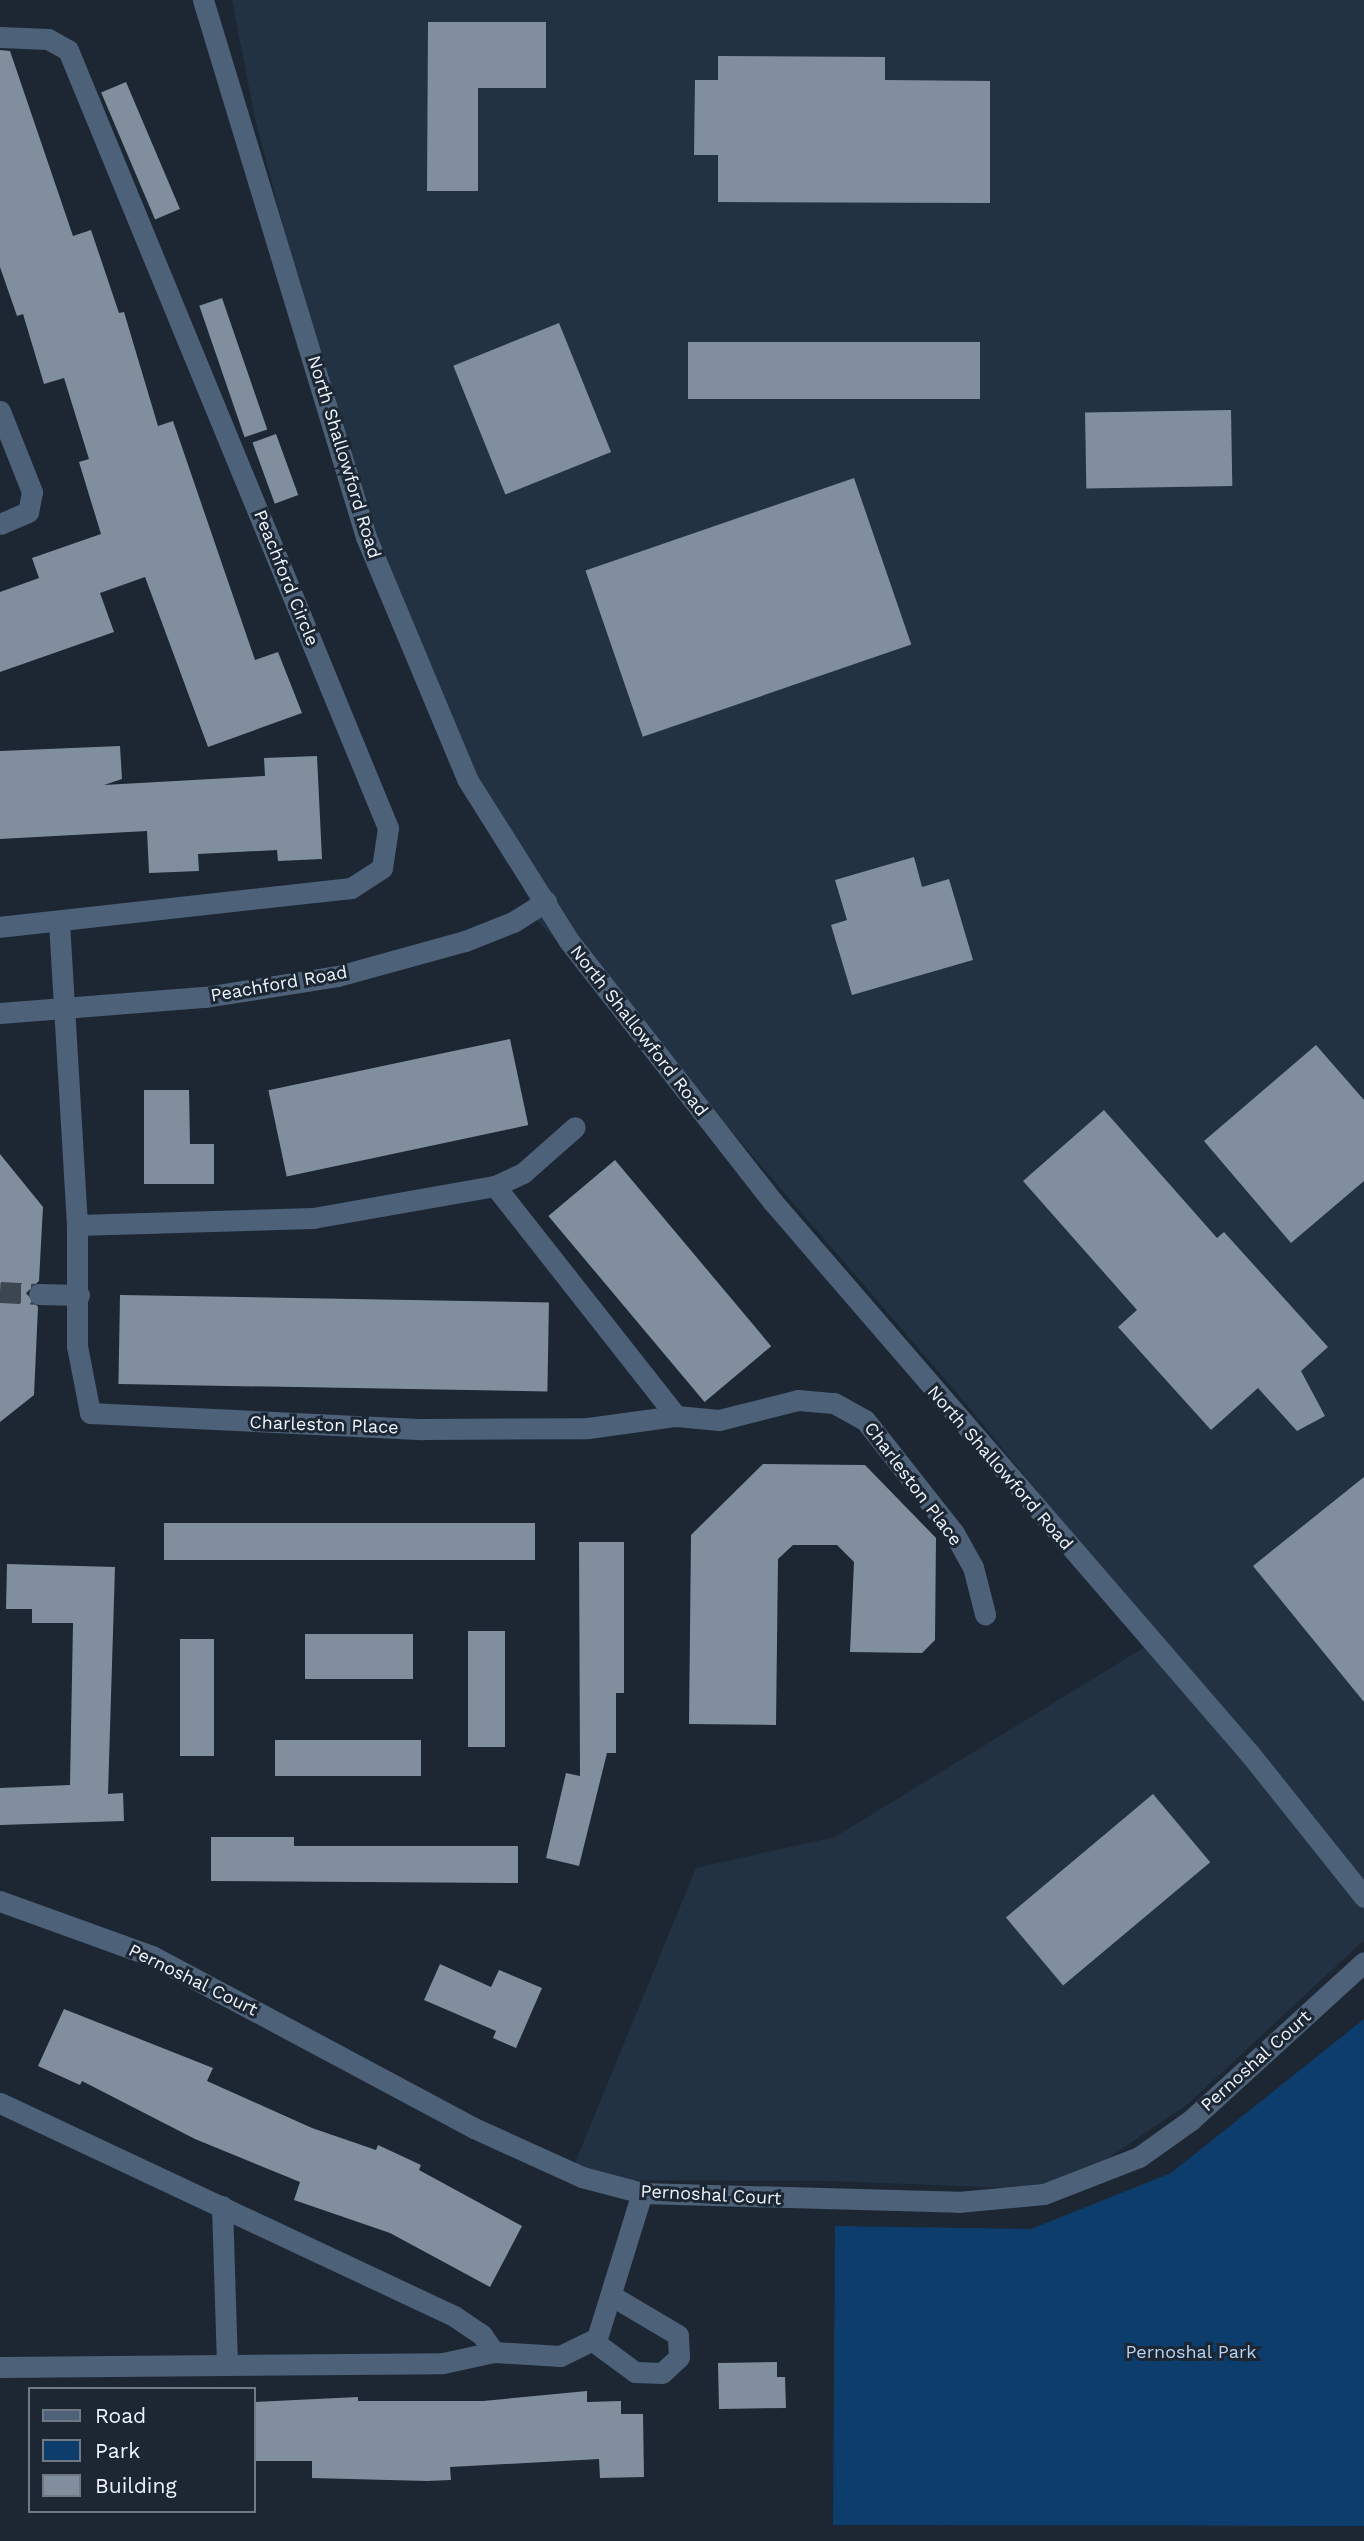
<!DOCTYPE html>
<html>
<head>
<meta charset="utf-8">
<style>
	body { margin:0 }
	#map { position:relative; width:1364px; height:2541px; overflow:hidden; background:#1c2733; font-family:"Work Sans",sans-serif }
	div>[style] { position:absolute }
	.built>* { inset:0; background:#223243 }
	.green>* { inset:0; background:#0d3d6c }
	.building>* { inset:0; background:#818e9e; transform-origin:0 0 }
	.minor-tunnel>* { height:21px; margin-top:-10.5px; transform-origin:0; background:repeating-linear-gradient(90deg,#3c4651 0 21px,transparent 0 31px) }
	.minor>* { height:21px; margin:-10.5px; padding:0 10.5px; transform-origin:10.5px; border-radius:10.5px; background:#4d6179 }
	span { translate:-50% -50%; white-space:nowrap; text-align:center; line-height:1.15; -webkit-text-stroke:6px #1c2733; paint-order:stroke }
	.street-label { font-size:18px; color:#eef5fd }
	.park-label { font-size:18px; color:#b8d3f3 }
	.legend { position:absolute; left:28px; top:2387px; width:228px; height:126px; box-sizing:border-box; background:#1c2733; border:2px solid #707984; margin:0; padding:9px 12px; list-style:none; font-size:21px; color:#eef5fd }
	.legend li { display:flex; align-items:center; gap:14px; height:35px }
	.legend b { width:35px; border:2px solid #707984 }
</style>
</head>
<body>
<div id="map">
	<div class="built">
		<div style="clip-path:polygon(232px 0,1364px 0,1364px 1940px,1188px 2104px,1061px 2190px,831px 2181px,568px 2180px,696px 1868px,835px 1837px,1158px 1639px,963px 1400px,708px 1104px,538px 921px,355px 499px,255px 118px)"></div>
	</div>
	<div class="green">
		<div style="clip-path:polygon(1364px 2019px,1364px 2526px,833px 2525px,835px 2226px,1031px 2229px,1171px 2173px)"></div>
	</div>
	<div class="building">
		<div style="clip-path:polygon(428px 22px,546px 22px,546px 88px,478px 88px,478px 191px,427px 191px)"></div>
		<div style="clip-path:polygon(0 50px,10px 51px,73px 236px,91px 230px,119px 313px,124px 312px,158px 426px,173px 421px,255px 660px,278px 652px,302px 713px,208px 747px,145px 577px,100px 593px,114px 632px,0 672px,0 592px,39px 578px,32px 558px,101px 534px,79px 462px,89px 459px,64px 378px,44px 384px,23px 314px,17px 316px,0 267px)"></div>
		<div style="clip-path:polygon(718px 56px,885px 57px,885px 80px,990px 81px,990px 203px,718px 202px,718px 155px,694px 155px,695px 80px,718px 80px)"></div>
		<div style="left:126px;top:82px;width:138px;height:27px;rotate:67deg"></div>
		<div style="left:222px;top:298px;width:139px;height:24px;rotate:71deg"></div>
		<div style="left:559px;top:323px;width:139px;height:114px;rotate:68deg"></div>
		<div style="left:688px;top:342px;width:292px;height:57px"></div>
		<div style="left:1231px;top:410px;width:76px;height:146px;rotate:89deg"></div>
		<div style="left:276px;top:434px;width:65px;height:25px;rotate:70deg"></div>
		<div style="left:854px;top:478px;width:176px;height:284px;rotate:71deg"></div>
		<div style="clip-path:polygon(120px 746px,122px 779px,104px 785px,265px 776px,264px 758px,317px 756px,322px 859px,278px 861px,277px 850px,198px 854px,199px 871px,149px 873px,147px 831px,0 839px,0 751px)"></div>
		<div style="clip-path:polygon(914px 857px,922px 887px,949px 879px,973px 960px,852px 995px,831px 925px,847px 920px,835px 880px)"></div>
		<div style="left:510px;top:1039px;width:88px;height:247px;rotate:78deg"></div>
		<div style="clip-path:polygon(1316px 1045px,1364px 1100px,1364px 1181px,1291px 1243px,1204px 1141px)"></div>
		<div style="clip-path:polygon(144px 1090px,189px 1090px,190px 1144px,214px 1144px,214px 1184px,144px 1184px)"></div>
		<div style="clip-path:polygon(1104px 1110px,1217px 1238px,1224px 1232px,1328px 1347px,1301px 1371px,1325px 1416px,1297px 1431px,1258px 1388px,1211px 1430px,1118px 1327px,1137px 1310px,1023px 1181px)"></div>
		<div style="clip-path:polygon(0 1154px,43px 1207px,39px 1281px,26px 1293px,38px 1307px,34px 1395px,0 1422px)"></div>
		<div style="left:615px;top:1160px;width:243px;height:87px;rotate:50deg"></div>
		<div style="left:120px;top:1295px;width:429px;height:89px;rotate:1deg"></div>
		<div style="clip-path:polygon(763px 1464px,865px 1465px,936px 1538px,935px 1640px,922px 1653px,850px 1652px,854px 1562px,837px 1545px,793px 1545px,778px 1559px,776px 1725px,689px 1724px,691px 1535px)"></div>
		<div style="clip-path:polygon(1364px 1477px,1364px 1702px,1253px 1566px)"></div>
		<div style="left:164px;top:1523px;width:371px;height:37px"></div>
		<div style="clip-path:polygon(579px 1542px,624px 1542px,624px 1693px,616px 1693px,616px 1753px,607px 1753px,579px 1866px,546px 1858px,566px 1773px,580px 1776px)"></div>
		<div style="clip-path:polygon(7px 1564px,115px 1567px,108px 1794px,123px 1793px,124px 1821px,0 1825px,0 1788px,70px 1785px,73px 1623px,32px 1623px,32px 1609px,6px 1609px)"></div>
		<div style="left:468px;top:1631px;width:37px;height:116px"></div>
		<div style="left:305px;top:1634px;width:108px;height:45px"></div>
		<div style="left:180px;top:1639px;width:34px;height:117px"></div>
		<div style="left:275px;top:1740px;width:146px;height:36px"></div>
		<div style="left:1153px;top:1794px;width:89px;height:192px;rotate:50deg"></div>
		<div style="clip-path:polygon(211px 1837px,294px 1837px,294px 1846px,518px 1846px,518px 1883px,211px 1881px)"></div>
		<div style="clip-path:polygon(440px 1964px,491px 1987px,499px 1970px,542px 1988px,516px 2048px,493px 2038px,496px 2031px,424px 2000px)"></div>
		<div style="clip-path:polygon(64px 2009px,213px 2068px,207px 2081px,312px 2128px,376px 2150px,378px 2145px,421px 2165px,419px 2170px,522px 2226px,490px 2287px,390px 2233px,294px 2200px,300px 2182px,195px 2139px,82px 2081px,80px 2085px,38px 2066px)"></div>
		<div style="clip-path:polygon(777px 2362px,777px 2377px,785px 2377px,786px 2408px,719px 2409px,718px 2363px)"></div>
		<div style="clip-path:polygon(587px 2391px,587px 2402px,621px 2401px,621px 2414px,643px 2414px,644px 2477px,600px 2478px,599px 2459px,450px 2467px,451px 2480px,427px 2481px,312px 2478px,312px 2461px,255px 2461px,254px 2402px,358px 2397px,358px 2401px,483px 2401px)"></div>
	</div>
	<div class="minor-tunnel">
		<div style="left:0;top:1292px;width:39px;rotate:3deg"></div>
	</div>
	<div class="minor">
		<div style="left:203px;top:0;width:561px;rotate:73.11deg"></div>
		<div style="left:366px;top:537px;width:262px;rotate:67.3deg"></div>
		<div style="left:467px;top:779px;width:191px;rotate:57.8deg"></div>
		<div style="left:569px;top:941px;width:331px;rotate:52deg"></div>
		<div style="left:773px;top:1202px;width:730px;rotate:49.17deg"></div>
		<div style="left:1250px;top:1754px;width:183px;rotate:51.4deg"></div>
		<div style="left:0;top:37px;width:48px;rotate:2.4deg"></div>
		<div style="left:48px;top:39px;width:23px;rotate:29deg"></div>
		<div style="left:68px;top:50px;width:841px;rotate:67.64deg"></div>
		<div style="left:388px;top:828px;width:40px;rotate:98.5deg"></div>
		<div style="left:382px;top:868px;width:37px;rotate:147deg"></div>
		<div style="left:351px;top:888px;width:353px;rotate:173.7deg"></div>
		<div style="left:0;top:411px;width:87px;rotate:68.4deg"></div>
		<div style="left:32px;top:492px;width:20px;rotate:101deg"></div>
		<div style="left:28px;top:512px;width:30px;rotate:157deg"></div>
		<div style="left:59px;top:922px;width:304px;rotate:86.6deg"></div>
		<div style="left:77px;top:1225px;width:121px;rotate:90deg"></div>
		<div style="left:77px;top:1346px;width:68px;rotate:79deg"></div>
		<div style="left:90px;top:1413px;width:333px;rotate:2.8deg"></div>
		<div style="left:423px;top:1429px;width:165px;rotate:-0.3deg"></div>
		<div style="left:588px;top:1428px;width:89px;rotate:-7.8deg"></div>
		<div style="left:0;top:1013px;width:206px;rotate:-4.5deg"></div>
		<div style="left:205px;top:997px;width:135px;rotate:-9deg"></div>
		<div style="left:338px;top:976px;width:132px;rotate:-15.4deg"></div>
		<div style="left:465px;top:941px;width:52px;rotate:-21.6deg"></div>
		<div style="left:513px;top:922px;width:39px;rotate:-32deg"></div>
		<div style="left:495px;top:1186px;width:293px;rotate:51.8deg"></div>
		<div style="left:676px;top:1416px;width:43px;rotate:5.3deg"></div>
		<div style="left:719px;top:1420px;width:81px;rotate:-14.2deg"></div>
		<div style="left:798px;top:1400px;width:36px;rotate:5deg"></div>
		<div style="left:834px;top:1403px;width:35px;rotate:29deg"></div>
		<div style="left:865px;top:1420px;width:144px;rotate:51.8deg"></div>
		<div style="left:954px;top:1533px;width:39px;rotate:61deg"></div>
		<div style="left:973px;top:1567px;width:49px;rotate:75.7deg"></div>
		<div style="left:77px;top:1225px;width:236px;rotate:-1.7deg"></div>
		<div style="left:313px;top:1218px;width:185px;rotate:-10deg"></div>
		<div style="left:495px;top:1186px;width:31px;rotate:-25deg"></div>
		<div style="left:523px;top:1173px;width:69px;rotate:-41.5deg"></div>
		<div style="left:39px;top:1294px;width:40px;rotate:1.4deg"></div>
		<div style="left:0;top:1901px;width:162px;rotate:19.9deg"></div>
		<div style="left:152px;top:1956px;width:365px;rotate:28.1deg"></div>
		<div style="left:474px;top:2128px;width:119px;rotate:24.4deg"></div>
		<div style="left:582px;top:2177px;width:62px;rotate:14.9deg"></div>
		<div style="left:642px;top:2193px;width:316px;rotate:1.6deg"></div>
		<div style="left:958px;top:2202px;width:86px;rotate:-5.3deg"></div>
		<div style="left:1044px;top:2194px;width:102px;rotate:-21.3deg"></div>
		<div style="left:1139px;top:2157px;width:64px;rotate:-35.4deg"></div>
		<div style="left:1191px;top:2120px;width:234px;rotate:-42.4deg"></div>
		<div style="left:0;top:2103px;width:501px;rotate:25.13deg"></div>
		<div style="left:454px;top:2316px;width:34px;rotate:34deg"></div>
		<div style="left:482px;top:2335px;width:21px;rotate:55deg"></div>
		<div style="left:494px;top:2352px;width:66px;rotate:3.5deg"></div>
		<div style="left:560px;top:2356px;width:41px;rotate:-25.9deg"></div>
		<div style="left:597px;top:2338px;width:152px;rotate:-72.8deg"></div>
		<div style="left:222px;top:2206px;width:159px;rotate:88.2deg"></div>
		<div style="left:593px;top:2341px;width:52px;rotate:36.4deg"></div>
		<div style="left:635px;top:2372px;width:27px;rotate:2deg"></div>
		<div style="left:662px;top:2373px;width:23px;rotate:-43deg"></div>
		<div style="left:679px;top:2357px;width:22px;rotate:-93deg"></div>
		<div style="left:678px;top:2335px;width:77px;rotate:-149.4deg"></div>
		<div style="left:0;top:2367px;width:443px;rotate:-0.5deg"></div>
		<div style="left:443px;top:2363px;width:52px;rotate:-12.2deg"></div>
	</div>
	<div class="street-label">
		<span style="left:344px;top:457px;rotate:73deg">North Shallowford Road</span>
		<span style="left:286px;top:578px;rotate:68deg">Peachford Circle</span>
		<span style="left:279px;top:984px;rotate:-10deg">Peachford Road</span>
		<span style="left:639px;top:1031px;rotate:52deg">North Shallowford Road</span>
		<span style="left:324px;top:1425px;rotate:2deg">Charleston Place</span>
		<span style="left:1000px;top:1468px;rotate:49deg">North Shallowford Road</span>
		<span style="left:913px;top:1484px;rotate:53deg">Charleston Place</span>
		<span style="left:193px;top:1980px;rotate:26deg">Pernoshal Court</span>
		<span style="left:1256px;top:2061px;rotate:-42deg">Pernoshal Court</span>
		<span style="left:711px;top:2195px;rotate:3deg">Pernoshal Court</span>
	</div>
	<div class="park-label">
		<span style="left:1191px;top:2352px">Pernoshal Park</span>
	</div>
	<ul class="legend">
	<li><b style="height:9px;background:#4d6179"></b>Road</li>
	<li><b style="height:19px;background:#0d3d6c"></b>Park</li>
	<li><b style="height:19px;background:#818e9e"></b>Building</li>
	</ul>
</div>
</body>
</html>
